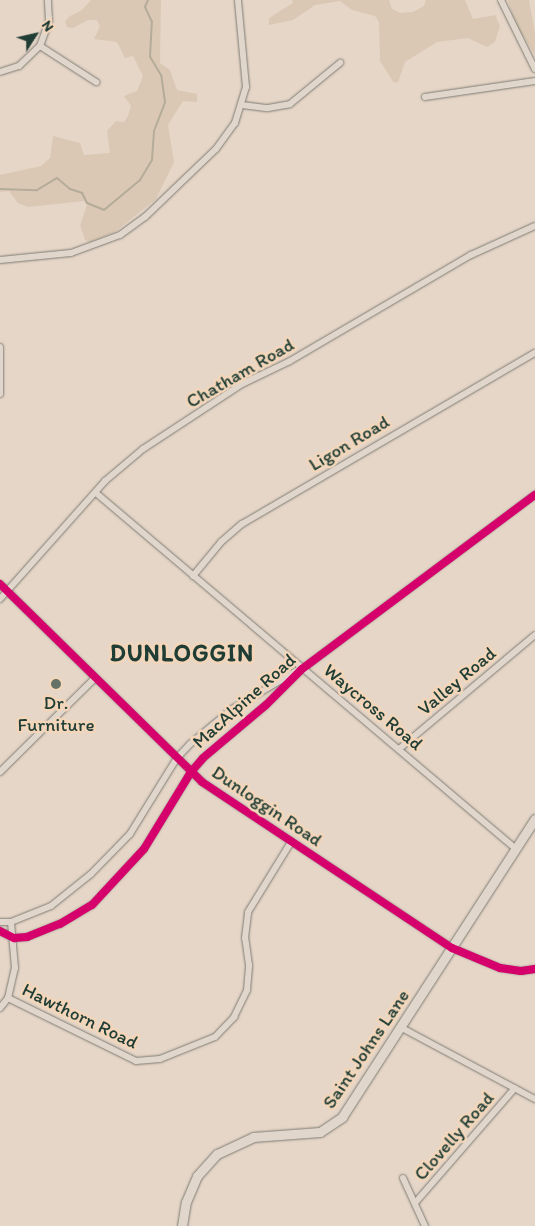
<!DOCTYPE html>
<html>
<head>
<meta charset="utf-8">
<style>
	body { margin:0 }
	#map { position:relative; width:535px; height:1226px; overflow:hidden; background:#e6d6c7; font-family:Itim,sans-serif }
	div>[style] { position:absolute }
	.green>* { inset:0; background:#dac8b4 }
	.stream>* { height:2px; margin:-1px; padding:0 1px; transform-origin:1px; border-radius:1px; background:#b4ac99 }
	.roads { filter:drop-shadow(0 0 1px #7e7c74) drop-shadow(0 0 1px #7e7c74) }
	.street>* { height:6px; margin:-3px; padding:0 3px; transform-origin:3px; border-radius:3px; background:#e1d6cc }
	.secondary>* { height:9px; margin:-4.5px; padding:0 4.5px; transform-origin:4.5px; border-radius:4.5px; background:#e1d6cc }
	.cycleway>* { height:8px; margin:-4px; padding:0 4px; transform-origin:4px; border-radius:4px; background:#d6006c }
	.dots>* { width:14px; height:14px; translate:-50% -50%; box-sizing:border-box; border:2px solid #f3d6ba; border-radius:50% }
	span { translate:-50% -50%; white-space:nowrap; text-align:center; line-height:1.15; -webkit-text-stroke:5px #f3d6ba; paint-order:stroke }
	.street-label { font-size:19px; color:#1f3d34 }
	.poi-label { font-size:19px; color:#1f3d34 }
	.district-label { font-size:24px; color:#1f3d34; font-weight:700; letter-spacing:1px }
	.north { position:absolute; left:10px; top:10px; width:50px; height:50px; -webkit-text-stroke:4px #f3d6ba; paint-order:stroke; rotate:55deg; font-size:14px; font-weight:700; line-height:20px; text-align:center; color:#1f3d34 }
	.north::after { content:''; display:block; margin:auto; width:18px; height:22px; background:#1f3d34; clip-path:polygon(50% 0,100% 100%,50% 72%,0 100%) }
</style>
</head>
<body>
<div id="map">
	<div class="green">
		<div style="clip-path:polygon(91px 0,161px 0,160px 63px,170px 70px,177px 90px,197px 94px,197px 102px,183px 101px,168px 125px,174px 162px,156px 199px,113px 233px,90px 242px,85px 240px,80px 225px,87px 205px,84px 201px,28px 207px,18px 203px,9px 191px,0 192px,0 175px,41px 166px,50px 158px,53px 136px,80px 143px,84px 155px,110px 153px,107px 131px,116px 121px,124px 122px,128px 116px,131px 106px,124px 96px,137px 91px,143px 76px,133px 56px,125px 58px,117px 42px,94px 39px,100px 26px,97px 20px,88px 20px,73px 28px,67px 27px,65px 21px,70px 16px,82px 10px)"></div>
		<div style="clip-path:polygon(292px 0,389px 0,392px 9px,400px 13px,413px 12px,424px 6px,426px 0,465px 0,473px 19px,495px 15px,500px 26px,495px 42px,487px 47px,468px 38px,437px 42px,405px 62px,398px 82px,394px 83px,380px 61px,379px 22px,375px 16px,352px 10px,340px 1px,315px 5px,293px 20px,269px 25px,269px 18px,293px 3px)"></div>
		<div style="clip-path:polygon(508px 0,529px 0,535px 33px,535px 55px,515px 23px)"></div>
	</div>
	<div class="stream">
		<div style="left:0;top:189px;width:37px;rotate:2deg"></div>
		<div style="left:37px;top:190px;width:23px;rotate:-31deg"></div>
		<div style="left:57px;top:178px;width:17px;rotate:40deg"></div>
		<div style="left:70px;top:189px;width:13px;rotate:18deg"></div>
		<div style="left:82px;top:193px;width:11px;rotate:63deg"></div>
		<div style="left:87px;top:203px;width:18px;rotate:22deg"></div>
		<div style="left:104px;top:210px;width:47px;rotate:-39.8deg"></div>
		<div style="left:140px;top:180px;width:23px;rotate:-59deg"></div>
		<div style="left:152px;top:160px;width:29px;rotate:-86deg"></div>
		<div style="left:154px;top:131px;width:31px;rotate:-69deg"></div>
		<div style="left:165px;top:102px;width:27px;rotate:-98deg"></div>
		<div style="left:161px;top:75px;width:21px;rotate:-121deg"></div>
		<div style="left:150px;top:57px;width:35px;rotate:-87deg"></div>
		<div style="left:152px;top:22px;width:17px;rotate:-115deg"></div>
		<div style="left:145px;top:7px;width:8px;rotate:-67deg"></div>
	</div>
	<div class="roads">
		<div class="street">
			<div style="left:501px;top:0;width:77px;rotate:63.8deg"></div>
			<div style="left:40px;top:46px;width:67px;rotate:32.7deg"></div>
			<div style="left:0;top:72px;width:20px;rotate:-18deg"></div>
			<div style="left:19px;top:66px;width:29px;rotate:-44deg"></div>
			<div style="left:40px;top:46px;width:27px;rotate:-70deg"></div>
			<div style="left:49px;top:21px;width:21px;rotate:-93deg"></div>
			<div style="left:425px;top:97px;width:111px;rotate:-8.3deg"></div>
			<div style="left:242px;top:105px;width:26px;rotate:7deg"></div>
			<div style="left:268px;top:108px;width:22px;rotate:-10deg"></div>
			<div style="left:290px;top:104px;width:65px;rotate:-39.4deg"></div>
			<div style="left:0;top:260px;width:71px;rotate:-5.6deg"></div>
			<div style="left:71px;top:253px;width:52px;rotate:-20.2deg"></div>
			<div style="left:120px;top:235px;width:31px;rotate:-36deg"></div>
			<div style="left:145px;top:217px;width:98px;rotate:-43.8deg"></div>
			<div style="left:216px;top:149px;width:32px;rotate:-54deg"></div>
			<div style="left:235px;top:123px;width:38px;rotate:-73deg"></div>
			<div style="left:246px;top:87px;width:87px;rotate:-95.3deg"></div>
			<div style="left:0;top:347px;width:47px;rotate:90deg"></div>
			<div style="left:96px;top:493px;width:551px;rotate:40.29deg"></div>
			<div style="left:193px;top:576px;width:44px;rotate:-50.5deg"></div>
			<div style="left:221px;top:542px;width:28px;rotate:-41deg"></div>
			<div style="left:242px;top:524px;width:339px;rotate:-30.3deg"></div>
			<div style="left:0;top:584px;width:283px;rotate:44.4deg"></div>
			<div style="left:202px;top:782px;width:300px;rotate:33.6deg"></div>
			<div style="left:452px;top:948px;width:52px;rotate:22.6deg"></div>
			<div style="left:500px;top:968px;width:21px;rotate:8deg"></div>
			<div style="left:521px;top:971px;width:14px;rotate:-8deg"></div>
			<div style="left:0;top:599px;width:158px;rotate:-48.3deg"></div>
			<div style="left:105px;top:481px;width:50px;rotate:-40.1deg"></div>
			<div style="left:143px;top:449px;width:118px;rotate:-33.3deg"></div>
			<div style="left:242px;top:384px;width:53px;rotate:-25.6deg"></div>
			<div style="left:290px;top:361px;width:210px;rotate:-30.4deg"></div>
			<div style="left:471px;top:255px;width:70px;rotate:-24.4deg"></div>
			<div style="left:399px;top:749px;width:177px;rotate:-40deg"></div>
			<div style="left:0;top:772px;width:134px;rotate:-44.7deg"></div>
			<div style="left:0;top:922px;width:11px"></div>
			<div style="left:11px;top:922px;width:43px;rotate:-21.8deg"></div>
			<div style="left:51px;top:906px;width:51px;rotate:-38.7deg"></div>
			<div style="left:91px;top:874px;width:56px;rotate:-45.7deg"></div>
			<div style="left:130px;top:834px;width:89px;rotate:-58.3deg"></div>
			<div style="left:177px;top:758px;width:19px;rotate:-47deg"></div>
			<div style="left:190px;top:744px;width:55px;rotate:-39.8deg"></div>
			<div style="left:232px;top:709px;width:77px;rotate:-30.6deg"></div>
			<div style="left:0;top:931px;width:16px;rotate:27deg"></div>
			<div style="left:14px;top:938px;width:13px;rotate:-4deg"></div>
			<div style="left:27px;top:937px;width:35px;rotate:-22deg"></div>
			<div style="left:60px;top:924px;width:37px;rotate:-31deg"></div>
			<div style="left:92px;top:905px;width:76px;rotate:-47.1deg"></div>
			<div style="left:144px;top:849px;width:90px;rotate:-58.6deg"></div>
			<div style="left:191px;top:772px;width:18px;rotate:-49deg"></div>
			<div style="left:203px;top:758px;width:82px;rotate:-40.1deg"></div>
			<div style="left:266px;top:705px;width:51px;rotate:-45deg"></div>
			<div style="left:302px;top:669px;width:291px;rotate:-36.8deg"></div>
			<div style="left:8px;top:998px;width:143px;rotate:26.2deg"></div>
			<div style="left:136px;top:1061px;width:24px;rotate:-5deg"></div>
			<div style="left:160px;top:1059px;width:59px;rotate:-21.8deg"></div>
			<div style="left:215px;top:1037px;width:28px;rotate:-46deg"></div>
			<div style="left:234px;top:1017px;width:30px;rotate:-64deg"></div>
			<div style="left:247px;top:990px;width:25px;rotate:-85deg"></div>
			<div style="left:249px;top:965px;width:27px;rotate:-98deg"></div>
			<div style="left:245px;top:938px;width:26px;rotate:-83deg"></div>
			<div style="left:248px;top:912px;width:82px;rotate:-58.4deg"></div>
			<div style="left:0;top:1008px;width:13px;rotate:-51deg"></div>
			<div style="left:8px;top:998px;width:31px;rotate:-77deg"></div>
			<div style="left:15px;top:968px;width:46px;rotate:-95deg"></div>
			<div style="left:402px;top:1028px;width:151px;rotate:28.1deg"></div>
			<div style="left:403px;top:1178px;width:53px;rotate:65.4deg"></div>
			<div style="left:415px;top:1203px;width:152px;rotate:-49deg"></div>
		</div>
		<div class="secondary">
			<div style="left:182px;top:1226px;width:24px;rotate:-81deg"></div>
			<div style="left:186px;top:1202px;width:28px;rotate:-67deg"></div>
			<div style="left:197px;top:1176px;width:30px;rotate:-48deg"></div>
			<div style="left:217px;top:1154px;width:40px;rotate:-25deg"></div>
			<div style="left:253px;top:1137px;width:67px;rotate:-4.3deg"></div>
			<div style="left:320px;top:1132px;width:27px;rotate:-34deg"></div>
			<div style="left:342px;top:1117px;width:355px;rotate:-57.1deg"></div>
		</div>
	</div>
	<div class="cycleway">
		<div style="left:0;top:584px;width:283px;rotate:44.4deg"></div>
		<div style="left:202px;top:782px;width:300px;rotate:33.6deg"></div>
		<div style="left:452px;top:948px;width:52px;rotate:22.6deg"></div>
		<div style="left:500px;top:968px;width:21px;rotate:8deg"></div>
		<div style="left:521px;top:971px;width:14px;rotate:-8deg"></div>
		<div style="left:0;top:931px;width:16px;rotate:27deg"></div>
		<div style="left:14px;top:938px;width:13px;rotate:-4deg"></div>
		<div style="left:27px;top:937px;width:35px;rotate:-22deg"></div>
		<div style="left:60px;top:924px;width:37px;rotate:-31deg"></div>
		<div style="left:92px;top:905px;width:76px;rotate:-47.1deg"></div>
		<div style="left:144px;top:849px;width:90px;rotate:-58.6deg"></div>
		<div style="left:191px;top:772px;width:18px;rotate:-49deg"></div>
		<div style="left:203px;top:758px;width:82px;rotate:-40.1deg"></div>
		<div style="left:266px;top:705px;width:51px;rotate:-45deg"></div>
		<div style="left:302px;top:669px;width:291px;rotate:-36.8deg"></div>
	</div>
	<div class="dots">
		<div style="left:56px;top:684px;background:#657367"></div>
	</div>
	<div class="street-label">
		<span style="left:240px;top:373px;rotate:-30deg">Chatham Road</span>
		<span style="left:349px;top:443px;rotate:-31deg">Ligon Road</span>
		<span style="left:457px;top:681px;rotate:-40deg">Valley Road</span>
		<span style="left:244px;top:701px;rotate:-42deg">MacAlpine Road</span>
		<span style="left:373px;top:707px;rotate:40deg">Waycross Road</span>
		<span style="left:267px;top:806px;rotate:34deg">Dunloggin Road</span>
		<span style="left:80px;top:1016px;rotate:26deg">Hawthorn Road</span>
		<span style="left:366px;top:1049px;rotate:-56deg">Saint Johns Lane</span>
		<span style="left:454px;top:1136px;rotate:-49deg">Clovelly Road</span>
	</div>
	<div class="poi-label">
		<span style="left:56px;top:714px">Dr.<br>Furniture</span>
	</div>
	<div class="district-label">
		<span style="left:182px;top:653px">DUNLOGGIN</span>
	</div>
	<div class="north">N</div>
</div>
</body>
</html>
